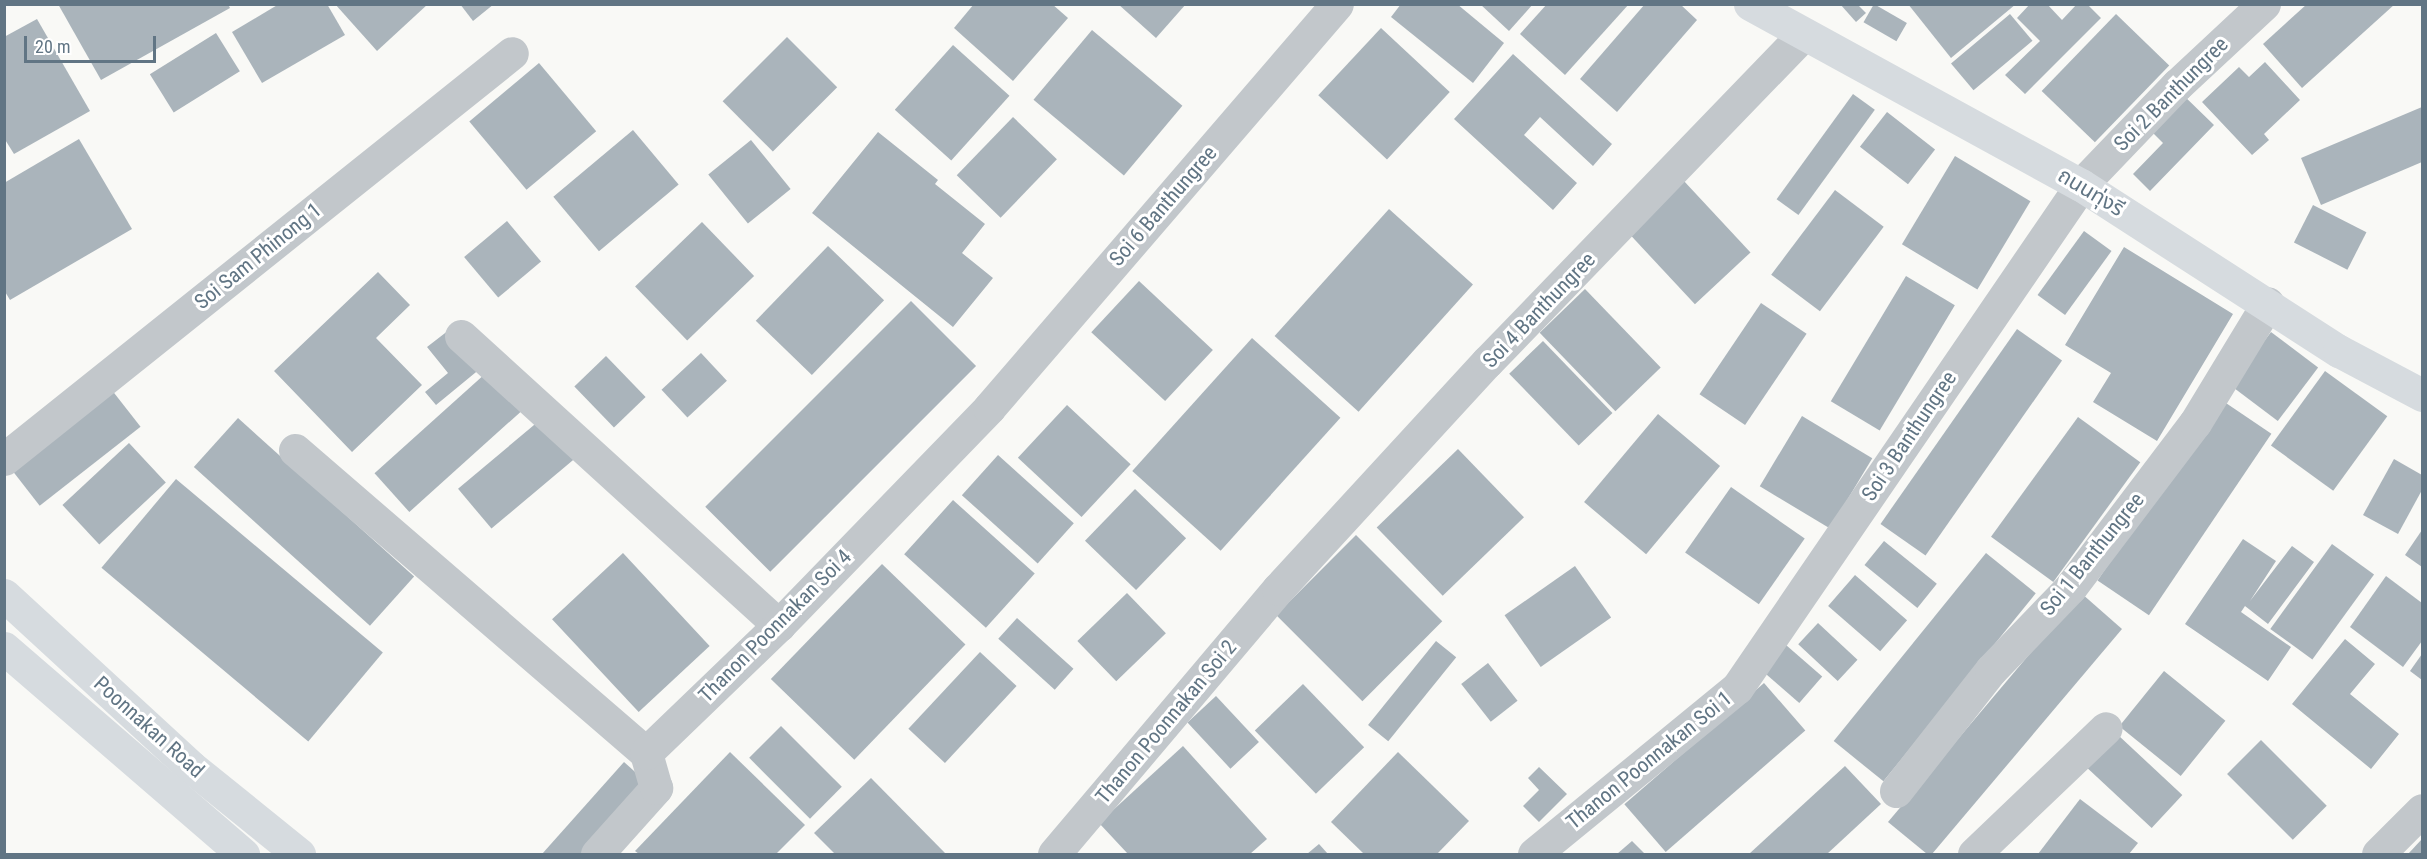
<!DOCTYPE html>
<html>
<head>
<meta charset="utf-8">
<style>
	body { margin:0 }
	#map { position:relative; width:2427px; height:859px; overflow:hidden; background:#f9f9f6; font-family:"Roboto Condensed","Noto Sans Thai",sans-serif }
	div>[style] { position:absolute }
	.building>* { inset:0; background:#aab4bb; transform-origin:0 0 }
	.street>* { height:33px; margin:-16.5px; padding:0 16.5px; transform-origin:16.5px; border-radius:16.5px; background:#c2c7cb }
	.secondary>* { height:33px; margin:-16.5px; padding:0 16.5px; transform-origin:16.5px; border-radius:16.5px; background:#d6dbdf }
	span { translate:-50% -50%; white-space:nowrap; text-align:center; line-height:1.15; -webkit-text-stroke:6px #fff; paint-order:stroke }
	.street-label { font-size:21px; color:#617584 }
	.frame { position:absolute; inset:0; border:6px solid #617584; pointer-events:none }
	.scale { position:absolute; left:24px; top:36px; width:132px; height:27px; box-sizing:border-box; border:3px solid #617584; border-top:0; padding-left:8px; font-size:18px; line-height:21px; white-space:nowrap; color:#617584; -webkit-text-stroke:4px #fff; paint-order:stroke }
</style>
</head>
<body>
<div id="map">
	<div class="building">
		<div style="clip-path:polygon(58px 4px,228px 4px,230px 8px,101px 80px)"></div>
		<div style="clip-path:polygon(279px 4px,327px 4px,345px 35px,262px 83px,232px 32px)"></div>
		<div style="clip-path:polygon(335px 4px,428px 4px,377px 51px)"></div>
		<div style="clip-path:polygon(460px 4px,494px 4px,473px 21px)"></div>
		<div style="clip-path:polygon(974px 4px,1052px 4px,1068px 18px,1013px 81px,954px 28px)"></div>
		<div style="clip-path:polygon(1118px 4px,1186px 4px,1156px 38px)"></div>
		<div style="clip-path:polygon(1401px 4px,1457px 4px,1504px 43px,1473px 83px,1391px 17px)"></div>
		<div style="clip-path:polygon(1480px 4px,1533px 4px,1509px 31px)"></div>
		<div style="clip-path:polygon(1547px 4px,1629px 4px,1565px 75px,1520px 34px)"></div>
		<div style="clip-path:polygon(1645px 4px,1680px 4px,1697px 20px,1617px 112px,1580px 79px)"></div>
		<div style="clip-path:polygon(1840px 4px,1857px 4px,1866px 13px,1856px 22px)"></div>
		<div style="left:1874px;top:4px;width:38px;height:21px;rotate:30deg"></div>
		<div style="clip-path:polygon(1908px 4px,2016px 4px,1951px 58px)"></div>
		<div style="clip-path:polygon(2030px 4px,2047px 4px,2062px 20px,2077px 4px,2087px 4px,2101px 18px,2025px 94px,2005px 75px,2040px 41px,2017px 18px)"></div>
		<div style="clip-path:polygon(2307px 4px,2395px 4px,2302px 88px,2263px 44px)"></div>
		<div style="left:2010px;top:14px;width:35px;height:77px;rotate:50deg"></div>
		<div style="left:2116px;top:14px;width:74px;height:107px;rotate:44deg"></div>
		<div style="clip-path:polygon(37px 19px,90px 111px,14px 154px,4px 138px,4px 37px)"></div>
		<div style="left:1381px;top:28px;width:94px;height:92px;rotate:43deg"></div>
		<div style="left:1092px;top:30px;width:118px;height:91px;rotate:40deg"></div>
		<div style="left:216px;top:33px;width:45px;height:78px;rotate:58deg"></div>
		<div style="left:787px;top:37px;width:71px;height:91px;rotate:45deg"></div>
		<div style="left:953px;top:45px;width:76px;height:87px;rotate:42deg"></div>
		<div style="clip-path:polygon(1513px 54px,1612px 144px,1593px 166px,1540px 117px,1524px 135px,1577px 183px,1553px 210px,1454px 119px)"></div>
		<div style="clip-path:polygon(2265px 62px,2300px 100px,2264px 134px,2269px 140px,2252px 155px,2202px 102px,2239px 67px,2249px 77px)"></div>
		<div style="left:539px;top:63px;width:89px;height:91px;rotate:50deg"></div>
		<div style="clip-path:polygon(2179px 91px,2214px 125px,2150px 191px,2133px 174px,2163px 143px,2146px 126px)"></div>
		<div style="left:1853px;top:94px;width:27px;height:130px;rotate:36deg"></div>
		<div style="clip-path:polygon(2422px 107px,2422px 162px,2321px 205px,2301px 158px)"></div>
		<div style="left:1887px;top:112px;width:61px;height:44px;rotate:38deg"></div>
		<div style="left:1013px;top:117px;width:61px;height:81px;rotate:44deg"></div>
		<div style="left:633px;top:130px;width:71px;height:104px;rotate:50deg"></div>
		<div style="clip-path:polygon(878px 132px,938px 180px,935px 184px,985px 224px,962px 253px,993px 278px,953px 327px,812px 213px)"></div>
		<div style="clip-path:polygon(79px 139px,132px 229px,10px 300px,4px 290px,4px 183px)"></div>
		<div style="left:751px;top:140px;width:63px;height:55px;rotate:51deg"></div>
		<div style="left:1955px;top:156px;width:88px;height:103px;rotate:31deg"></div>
		<div style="left:1683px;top:180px;width:99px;height:76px;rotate:47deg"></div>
		<div style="left:1835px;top:190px;width:61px;height:106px;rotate:37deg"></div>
		<div style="left:2313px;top:205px;width:60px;height:42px;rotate:27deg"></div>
		<div style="left:1389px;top:209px;width:113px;height:171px;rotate:42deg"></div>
		<div style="left:507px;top:221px;width:53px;height:56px;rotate:50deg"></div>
		<div style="left:702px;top:222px;width:75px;height:93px;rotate:46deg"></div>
		<div style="left:2084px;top:231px;width:34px;height:79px;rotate:36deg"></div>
		<div style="left:828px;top:246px;width:78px;height:104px;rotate:44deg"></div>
		<div style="clip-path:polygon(2124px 247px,2233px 314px,2157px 441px,2093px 402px,2111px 373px,2065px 345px)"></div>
		<div style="clip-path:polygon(378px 272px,410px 305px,376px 338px,422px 385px,352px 452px,274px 371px)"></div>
		<div style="left:1906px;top:276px;width:57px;height:146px;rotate:31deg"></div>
		<div style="left:1139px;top:281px;width:101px;height:70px;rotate:43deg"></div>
		<div style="left:1585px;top:289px;width:109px;height:63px;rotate:46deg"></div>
		<div style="left:911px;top:301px;width:92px;height:291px;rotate:45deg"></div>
		<div style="left:1761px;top:303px;width:55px;height:110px;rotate:34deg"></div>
		<div style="left:2017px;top:329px;width:55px;height:238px;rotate:35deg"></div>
		<div style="clip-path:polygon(449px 330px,481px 368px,436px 405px,425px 392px,448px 373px,427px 347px)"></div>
		<div style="left:2271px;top:332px;width:59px;height:67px;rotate:37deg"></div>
		<div style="left:1252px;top:338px;width:119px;height:179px;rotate:42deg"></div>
		<div style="left:1543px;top:341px;width:100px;height:47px;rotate:46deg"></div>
		<div style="left:701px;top:353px;width:38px;height:54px;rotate:47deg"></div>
		<div style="left:606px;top:356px;width:57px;height:44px;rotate:46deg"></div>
		<div style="left:2325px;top:371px;width:77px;height:92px;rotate:36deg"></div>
		<div style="left:486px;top:373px;width:52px;height:150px;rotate:48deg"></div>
		<div style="left:111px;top:389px;width:48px;height:128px;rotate:52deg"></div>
		<div style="left:2220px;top:399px;width:62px;height:219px;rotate:34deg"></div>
		<div style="left:1067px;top:405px;width:87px;height:72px;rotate:43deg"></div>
		<div style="left:1658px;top:414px;width:81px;height:115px;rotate:40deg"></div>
		<div style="left:1802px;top:416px;width:82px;height:82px;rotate:31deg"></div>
		<div style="left:2078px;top:417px;width:77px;height:148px;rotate:36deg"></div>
		<div style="left:238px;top:418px;width:237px;height:66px;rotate:42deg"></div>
		<div style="left:540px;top:420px;width:52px;height:107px;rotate:50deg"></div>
		<div style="left:129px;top:443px;width:54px;height:91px;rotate:47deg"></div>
		<div style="left:1458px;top:449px;width:95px;height:113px;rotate:46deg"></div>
		<div style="left:998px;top:455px;width:102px;height:54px;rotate:42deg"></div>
		<div style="clip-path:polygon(2394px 459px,2422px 475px,2422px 490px,2398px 534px,2363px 515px)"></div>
		<div style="left:176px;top:479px;width:270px;height:116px;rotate:40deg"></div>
		<div style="left:1731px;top:487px;width:90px;height:80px;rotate:35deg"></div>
		<div style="left:1135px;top:489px;width:71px;height:72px;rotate:44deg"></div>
		<div style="left:953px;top:500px;width:110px;height:73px;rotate:42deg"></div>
		<div style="clip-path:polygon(2422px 530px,2422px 567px,2405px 555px)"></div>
		<div style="left:1356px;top:535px;width:122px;height:113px;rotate:45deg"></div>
		<div style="clip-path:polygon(2243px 539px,2276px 561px,2250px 601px,2292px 546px,2314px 562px,2268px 624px,2245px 606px,2241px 612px,2291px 647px,2268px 681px,2185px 624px)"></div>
		<div style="left:1884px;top:541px;width:68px;height:31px;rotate:39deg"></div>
		<div style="left:2332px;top:544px;width:52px;height:105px;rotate:36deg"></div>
		<div style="left:623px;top:553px;width:127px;height:97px;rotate:47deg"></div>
		<div style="left:1986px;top:553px;width:64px;height:242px;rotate:39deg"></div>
		<div style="left:882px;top:564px;width:116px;height:160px;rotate:44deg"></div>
		<div style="left:1575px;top:566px;width:63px;height:86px;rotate:55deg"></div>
		<div style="left:1855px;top:575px;width:69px;height:41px;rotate:41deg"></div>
		<div style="clip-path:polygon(2386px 576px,2422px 603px,2422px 641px,2403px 667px,2350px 627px)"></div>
		<div style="left:1127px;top:593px;width:56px;height:69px;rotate:46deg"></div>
		<div style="clip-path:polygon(2081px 593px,2122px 629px,1932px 854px,1927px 854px,1888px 822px)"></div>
		<div style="left:1017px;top:618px;width:76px;height:28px;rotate:42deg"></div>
		<div style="left:1818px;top:623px;width:54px;height:29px;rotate:43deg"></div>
		<div style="clip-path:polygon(2345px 639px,2375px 664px,2350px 694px,2399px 734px,2371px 769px,2292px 704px)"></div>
		<div style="left:1436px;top:641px;width:26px;height:108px;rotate:39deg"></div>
		<div style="left:1786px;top:645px;width:48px;height:35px;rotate:41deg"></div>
		<div style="left:980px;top:652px;width:50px;height:105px;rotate:43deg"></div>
		<div style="clip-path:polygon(2422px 654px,2422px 680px,2410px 671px)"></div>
		<div style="left:1488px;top:663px;width:48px;height:34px;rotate:52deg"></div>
		<div style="left:2164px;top:671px;width:79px;height:71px;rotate:39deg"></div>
		<div style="left:1764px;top:683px;width:63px;height:185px;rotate:49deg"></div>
		<div style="left:1303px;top:684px;width:88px;height:67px;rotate:46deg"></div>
		<div style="left:1216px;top:696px;width:63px;height:39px;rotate:47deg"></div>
		<div style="left:781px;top:726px;width:86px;height:45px;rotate:45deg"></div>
		<div style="left:2118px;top:735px;width:88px;height:45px;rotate:43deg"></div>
		<div style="left:2261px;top:740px;width:93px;height:48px;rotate:45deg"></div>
		<div style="clip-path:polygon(1183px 746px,1267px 839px,1250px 854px,1128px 854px,1099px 823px)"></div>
		<div style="clip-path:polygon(730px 752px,805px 825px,776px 854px,639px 854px,635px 851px)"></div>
		<div style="clip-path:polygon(1398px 752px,1469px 821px,1437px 854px,1364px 854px,1331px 822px)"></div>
		<div style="clip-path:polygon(624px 762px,652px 787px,591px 854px,542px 854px)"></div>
		<div style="clip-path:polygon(1845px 766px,1881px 804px,1827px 854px,1749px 854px)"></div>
		<div style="clip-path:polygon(1539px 767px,1567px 794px,1539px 822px,1523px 806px,1539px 790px,1528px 778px)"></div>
		<div style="clip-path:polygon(871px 778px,946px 854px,835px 854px,814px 833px)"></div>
		<div style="clip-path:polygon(2080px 799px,2138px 843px,2129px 854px,2038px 854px)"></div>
		<div style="clip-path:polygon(2422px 839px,2422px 854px,2408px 854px)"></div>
		<div style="clip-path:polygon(1632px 841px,1645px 854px,1617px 854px)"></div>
		<div style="clip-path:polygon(1319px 844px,1328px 854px,1307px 854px)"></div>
	</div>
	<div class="street">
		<div style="left:461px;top:336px;width:430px;rotate:42.3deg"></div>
		<div style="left:295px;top:450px;width:464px;rotate:40.8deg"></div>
		<div style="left:4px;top:459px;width:650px;rotate:-38.63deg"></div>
		<div style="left:1896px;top:791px;width:154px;rotate:-51.9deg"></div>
		<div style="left:1991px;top:670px;width:114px;rotate:-46.1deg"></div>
		<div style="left:2070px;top:588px;width:207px;rotate:-52.9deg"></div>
		<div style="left:2195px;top:423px;width:140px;rotate:-58.7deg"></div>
		<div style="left:597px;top:854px;width:89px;rotate:-48.2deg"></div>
		<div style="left:656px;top:788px;width:36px;rotate:-106deg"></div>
		<div style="left:646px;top:753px;width:185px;rotate:-43.9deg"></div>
		<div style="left:779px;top:625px;width:302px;rotate:-45.9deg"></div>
		<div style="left:989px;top:408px;width:533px;rotate:-49.26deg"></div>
		<div style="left:1054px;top:854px;width:347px;rotate:-49.8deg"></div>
		<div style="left:1278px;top:589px;width:309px;rotate:-47.4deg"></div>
		<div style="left:1487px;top:362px;width:455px;rotate:-46deg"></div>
		<div style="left:1534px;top:854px;width:262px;rotate:-39.3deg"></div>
		<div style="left:1737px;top:688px;width:609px;rotate:-55.63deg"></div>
		<div style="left:2081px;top:185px;width:139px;rotate:-46.2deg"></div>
		<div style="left:2177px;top:85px;width:119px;rotate:-43deg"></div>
		<div style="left:1974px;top:854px;width:182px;rotate:-43.7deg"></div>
		<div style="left:2378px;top:854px;width:62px;rotate:-45deg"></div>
	</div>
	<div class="secondary">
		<div style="left:1750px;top:4px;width:377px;rotate:28.7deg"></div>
		<div style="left:2081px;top:185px;width:307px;rotate:32.8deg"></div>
		<div style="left:2339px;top:351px;width:94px;rotate:27.9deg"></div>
		<div style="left:4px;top:595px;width:254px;rotate:42.6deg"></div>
		<div style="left:191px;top:767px;width:139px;rotate:38.9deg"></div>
		<div style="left:4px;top:648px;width:316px;rotate:40.8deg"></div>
	</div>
	<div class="street-label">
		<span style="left:2171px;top:94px;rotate:-45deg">Soi 2 Banthungree</span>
		<span style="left:2091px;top:192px;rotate:31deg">ถนนทุ่งรี</span>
		<span style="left:1163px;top:206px;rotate:-49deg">Soi 6 Banthungree</span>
		<span style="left:258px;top:256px;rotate:-39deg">Soi Sam Phinong 1</span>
		<span style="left:1539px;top:310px;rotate:-46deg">Soi 4 Banthungree</span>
		<span style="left:1909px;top:436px;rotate:-56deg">Soi 3 Banthungree</span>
		<span style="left:2092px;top:554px;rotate:-51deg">Soi 1 Banthungree</span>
		<span style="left:775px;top:626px;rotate:-45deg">Thanon Poonnakan Soi 4</span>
		<span style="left:1166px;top:722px;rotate:-50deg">Thanon Poonnakan Soi 2</span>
		<span style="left:149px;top:727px;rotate:42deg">Poonnakan Road</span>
		<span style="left:1649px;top:760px;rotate:-39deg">Thanon Poonnakan Soi 1</span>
	</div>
	<div class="frame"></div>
	<div class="scale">20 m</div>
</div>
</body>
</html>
